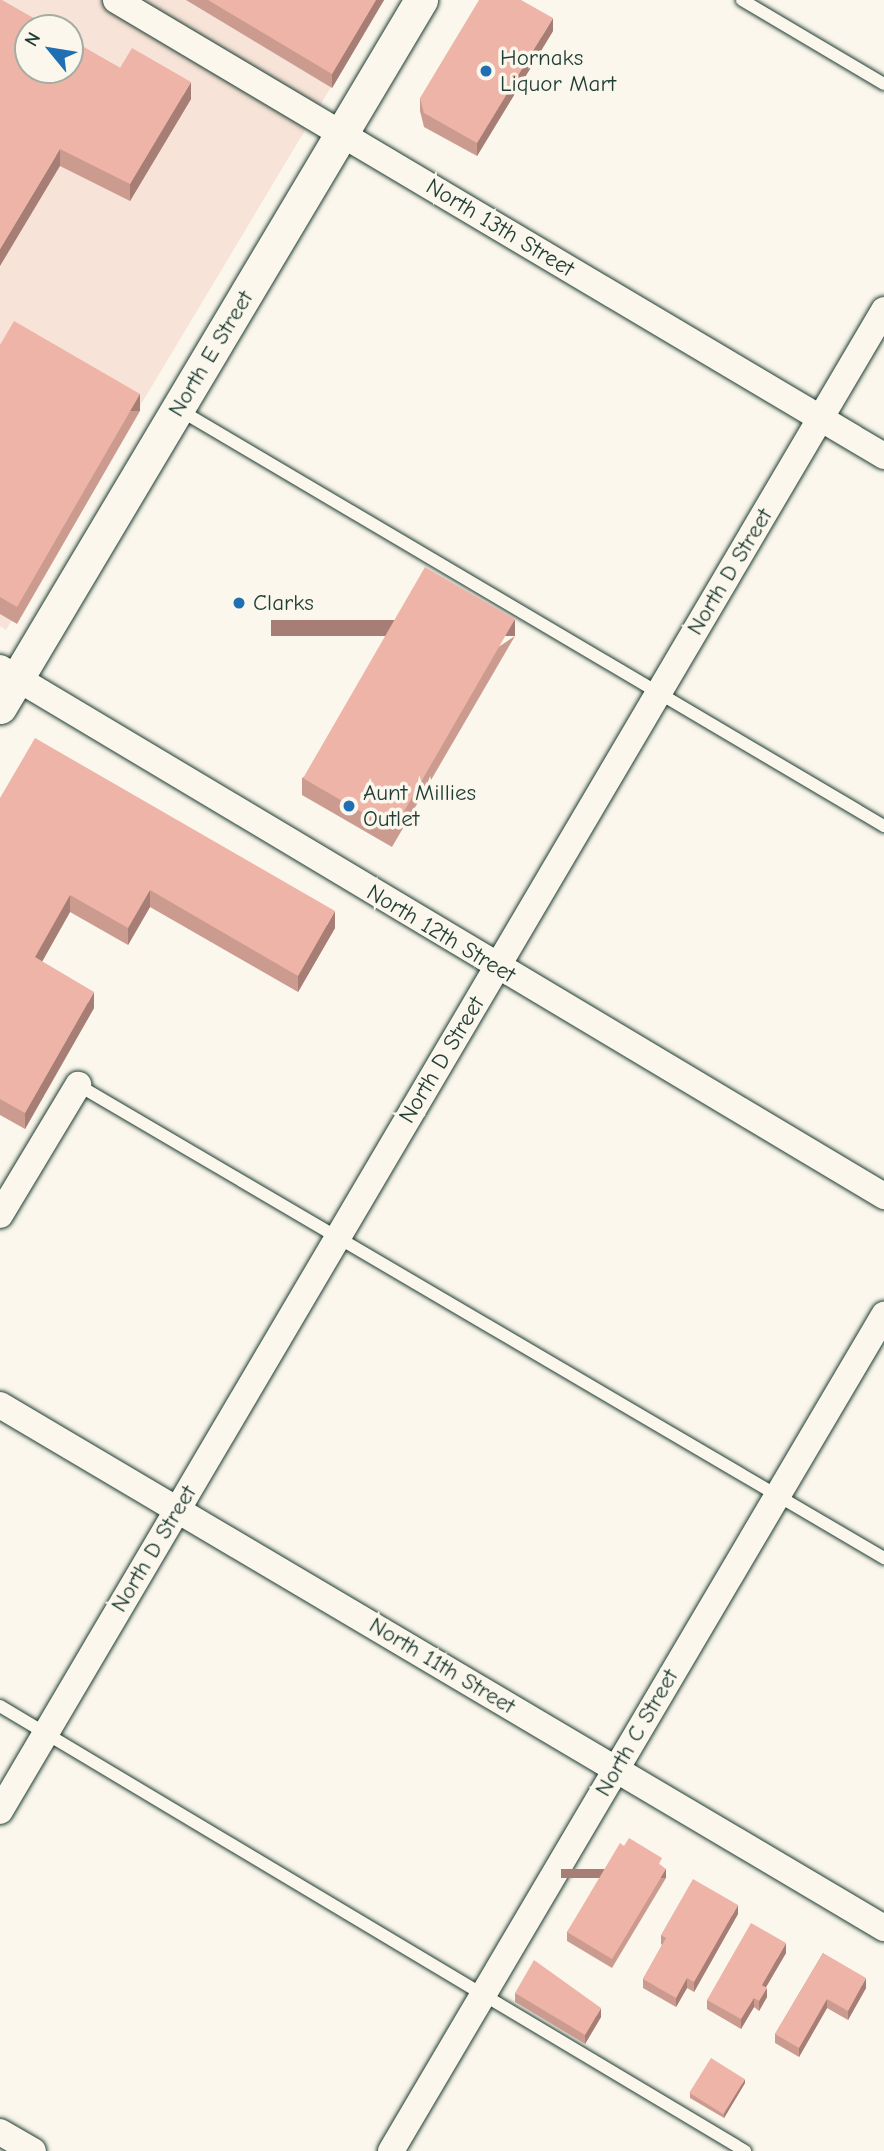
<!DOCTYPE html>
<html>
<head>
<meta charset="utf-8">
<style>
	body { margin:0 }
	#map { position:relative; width:884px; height:2151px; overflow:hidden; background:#fbf7ec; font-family:"Comic Neue",sans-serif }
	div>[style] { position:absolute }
	.built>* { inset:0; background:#f7e3d7 }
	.roads { filter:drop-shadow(0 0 2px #1f3d34) drop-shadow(0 0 2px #1f3d34) }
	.service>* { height:12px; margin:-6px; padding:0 6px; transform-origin:6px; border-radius:6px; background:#fbf7ec }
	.minor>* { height:26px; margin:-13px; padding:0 13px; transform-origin:13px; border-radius:13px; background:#fbf7ec }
	.tertiary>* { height:33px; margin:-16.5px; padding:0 16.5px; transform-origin:16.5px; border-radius:16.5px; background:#fbf7ec }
	.wall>* { inset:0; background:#cc9b90 }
	.shaded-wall>* { inset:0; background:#a67e75; transform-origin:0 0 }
	.building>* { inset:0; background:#edb4a7; transform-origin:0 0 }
	.dots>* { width:19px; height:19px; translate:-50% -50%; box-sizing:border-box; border:4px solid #fbf7ec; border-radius:50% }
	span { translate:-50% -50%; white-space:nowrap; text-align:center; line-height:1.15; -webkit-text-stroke:7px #fbf7ec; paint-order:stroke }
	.poi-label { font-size:23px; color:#1f3d34 }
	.left { translate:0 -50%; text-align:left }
	.street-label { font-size:23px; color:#1f3d34 }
	.north { position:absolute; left:14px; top:14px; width:70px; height:70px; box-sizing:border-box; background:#fbf7ec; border:2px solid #a3ada2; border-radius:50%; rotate:300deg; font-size:19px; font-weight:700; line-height:28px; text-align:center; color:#1f3d34 }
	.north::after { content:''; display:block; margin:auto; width:24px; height:32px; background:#1f6fb2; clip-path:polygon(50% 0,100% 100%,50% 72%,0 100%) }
</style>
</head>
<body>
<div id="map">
	<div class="built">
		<div style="clip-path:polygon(evenodd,0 0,383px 0,6px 630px,0 626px,0 0,28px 28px,70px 28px,70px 70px,28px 70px,28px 28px)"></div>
	</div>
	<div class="roads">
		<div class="service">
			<div style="left:742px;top:0;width:165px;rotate:30.6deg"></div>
			<div style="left:178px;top:409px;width:820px;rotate:30.57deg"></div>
			<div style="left:78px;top:1085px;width:935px;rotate:30.41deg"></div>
			<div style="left:0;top:1706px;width:868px;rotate:30.85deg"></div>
		</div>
		<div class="minor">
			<div style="left:116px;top:0;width:893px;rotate:30.7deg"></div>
			<div style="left:0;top:668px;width:1030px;rotate:30.85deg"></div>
			<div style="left:0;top:1215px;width:152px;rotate:-59deg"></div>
			<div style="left:0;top:1405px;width:1027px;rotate:30.61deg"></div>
			<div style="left:0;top:1811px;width:1742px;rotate:-59.5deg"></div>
			<div style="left:0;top:2132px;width:38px;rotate:30deg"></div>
			<div style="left:391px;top:2151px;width:971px;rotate:-59.47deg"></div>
		</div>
		<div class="tertiary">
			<div style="left:0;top:707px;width:823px;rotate:-59.23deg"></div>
		</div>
	</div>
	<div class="wall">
		<div style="clip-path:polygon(0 0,120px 68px,191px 99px,130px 201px,60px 166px)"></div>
		<div style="clip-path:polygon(186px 0,384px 0,332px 88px)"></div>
		<div style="clip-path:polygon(553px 31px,477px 156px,424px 127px,420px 111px,420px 98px)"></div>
		<div style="clip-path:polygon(0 345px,140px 411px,17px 624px,0 614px)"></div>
		<div style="clip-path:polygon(515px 636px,392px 847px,302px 795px,302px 778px)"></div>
		<div style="clip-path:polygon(0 798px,335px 928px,298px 992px,150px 907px,128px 945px,70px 912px,42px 962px,94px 1008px,25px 1129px,0 1115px)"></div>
		<div style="clip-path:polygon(624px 1846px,662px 1866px,666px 1878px,612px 1968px,567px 1941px,567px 1932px)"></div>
		<div style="clip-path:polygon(738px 1914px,694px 1992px,687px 1988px,676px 2007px,643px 1988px,643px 1979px,662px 1945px,661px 1944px,661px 1935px)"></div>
		<div style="clip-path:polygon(786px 1953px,766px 1987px,767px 1997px,759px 2011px,754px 2007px,741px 2029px,707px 2009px,707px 2000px)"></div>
		<div style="clip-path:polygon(823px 1953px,866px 1988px,848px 2020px,827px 2008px,799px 2057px,775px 2043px,775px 2034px)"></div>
		<div style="clip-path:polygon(515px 1993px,601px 2017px,585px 2044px,515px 2002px)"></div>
		<div style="clip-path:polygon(745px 2083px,724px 2118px,690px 2098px,690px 2093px)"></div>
	</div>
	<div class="shaded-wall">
		<div style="clip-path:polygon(376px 0,384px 0,332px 88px,332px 74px)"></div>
		<div style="clip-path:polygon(553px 18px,553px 31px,477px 156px,477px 143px)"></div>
		<div style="clip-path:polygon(191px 82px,191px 99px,130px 201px,130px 184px)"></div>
		<div style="clip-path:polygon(60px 149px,60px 166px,0 266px,0 249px)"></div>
		<div style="left:140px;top:394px;width:17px;height:246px;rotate:90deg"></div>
		<div style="left:515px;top:620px;width:16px;height:244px;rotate:90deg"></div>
		<div style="clip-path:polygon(150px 890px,150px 907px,128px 945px,128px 928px)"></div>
		<div style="clip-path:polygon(70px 895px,70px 912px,35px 974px,35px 957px)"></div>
		<div style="clip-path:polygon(335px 911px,335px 928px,298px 992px,298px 976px)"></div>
		<div style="clip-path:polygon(94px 992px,94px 1008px,25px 1129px,25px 1113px)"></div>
		<div style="left:666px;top:1869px;width:9px;height:105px;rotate:90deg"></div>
		<div style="clip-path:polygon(738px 1905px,738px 1914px,694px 1992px,694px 1982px)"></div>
		<div style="clip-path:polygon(786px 1943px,786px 1953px,762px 1994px,762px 1985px)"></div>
		<div style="clip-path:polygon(687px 1978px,687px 1988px,676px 2007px,676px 1998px)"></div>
		<div style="clip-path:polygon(866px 1978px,866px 1988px,848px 2020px,848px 2011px)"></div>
		<div style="clip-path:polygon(767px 1988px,767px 1997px,759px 2011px,759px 2001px)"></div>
		<div style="clip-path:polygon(754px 1998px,754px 2007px,741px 2029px,741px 2019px)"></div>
		<div style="clip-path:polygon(827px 1999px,827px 2008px,799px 2057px,799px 2048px)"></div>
		<div style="clip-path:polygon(601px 2008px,601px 2017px,585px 2044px,585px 2035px)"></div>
		<div style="clip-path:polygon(745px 2079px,745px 2083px,724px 2118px,724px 2114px)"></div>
	</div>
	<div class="building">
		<div style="clip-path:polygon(0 0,2px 0,51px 28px,28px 28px,28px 70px,70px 70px,70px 39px,120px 68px,132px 48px,191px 82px,130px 184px,60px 149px,0 249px)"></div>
		<div style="clip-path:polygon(208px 0,376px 0,332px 74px)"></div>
		<div style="clip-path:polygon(479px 0,521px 0,553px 18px,477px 143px,424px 113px,420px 98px)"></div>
		<div style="clip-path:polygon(14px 321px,140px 394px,17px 607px,0 597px,0 345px)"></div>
		<div style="left:425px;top:567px;width:104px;height:244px;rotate:30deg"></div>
		<div style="clip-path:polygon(35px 738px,335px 911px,298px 976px,150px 890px,128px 928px,70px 895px,35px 957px,94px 992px,25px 1113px,0 1099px,0 798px)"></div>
		<div style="clip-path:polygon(629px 1838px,662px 1858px,659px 1864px,666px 1869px,612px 1959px,567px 1932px,620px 1843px,624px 1846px)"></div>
		<div style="clip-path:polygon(693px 1879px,738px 1905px,694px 1982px,687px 1978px,676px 1998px,643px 1979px,666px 1938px,661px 1935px)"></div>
		<div style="clip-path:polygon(751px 1923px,786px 1943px,762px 1985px,767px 1988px,759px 2001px,754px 1998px,741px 2019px,707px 2000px)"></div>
		<div style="clip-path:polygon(823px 1953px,866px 1978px,848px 2011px,827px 1999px,799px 2048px,775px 2034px)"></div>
		<div style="clip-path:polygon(534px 1960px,601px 2008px,585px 2035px,515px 1993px)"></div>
		<div style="left:711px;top:2058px;width:40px;height:41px;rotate:32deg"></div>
	</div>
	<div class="dots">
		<div style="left:486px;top:71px;background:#1f6fb2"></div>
		<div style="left:239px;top:603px;background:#1f6fb2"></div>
		<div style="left:349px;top:806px;background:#1f6fb2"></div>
	</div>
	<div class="poi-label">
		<span class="left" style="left:500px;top:71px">Hornaks<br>Liquor Mart</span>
		<span class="left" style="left:253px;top:603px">Clarks</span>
		<span class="left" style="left:363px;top:806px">Aunt Millies<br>Outlet</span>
	</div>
	<div class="street-label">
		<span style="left:500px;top:228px;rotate:31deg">North 13th Street</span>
		<span style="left:211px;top:354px;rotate:-59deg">North E Street</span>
		<span style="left:730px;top:572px;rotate:-59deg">North D Street</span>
		<span style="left:441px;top:934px;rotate:31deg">North 12th Street</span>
		<span style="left:442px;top:1060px;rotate:-59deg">North D Street</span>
		<span style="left:154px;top:1549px;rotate:-59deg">North D Street</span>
		<span style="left:442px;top:1666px;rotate:31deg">North 11th Street</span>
		<span style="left:637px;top:1733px;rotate:-60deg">North C Street</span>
	</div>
	<div class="north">N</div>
</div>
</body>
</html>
